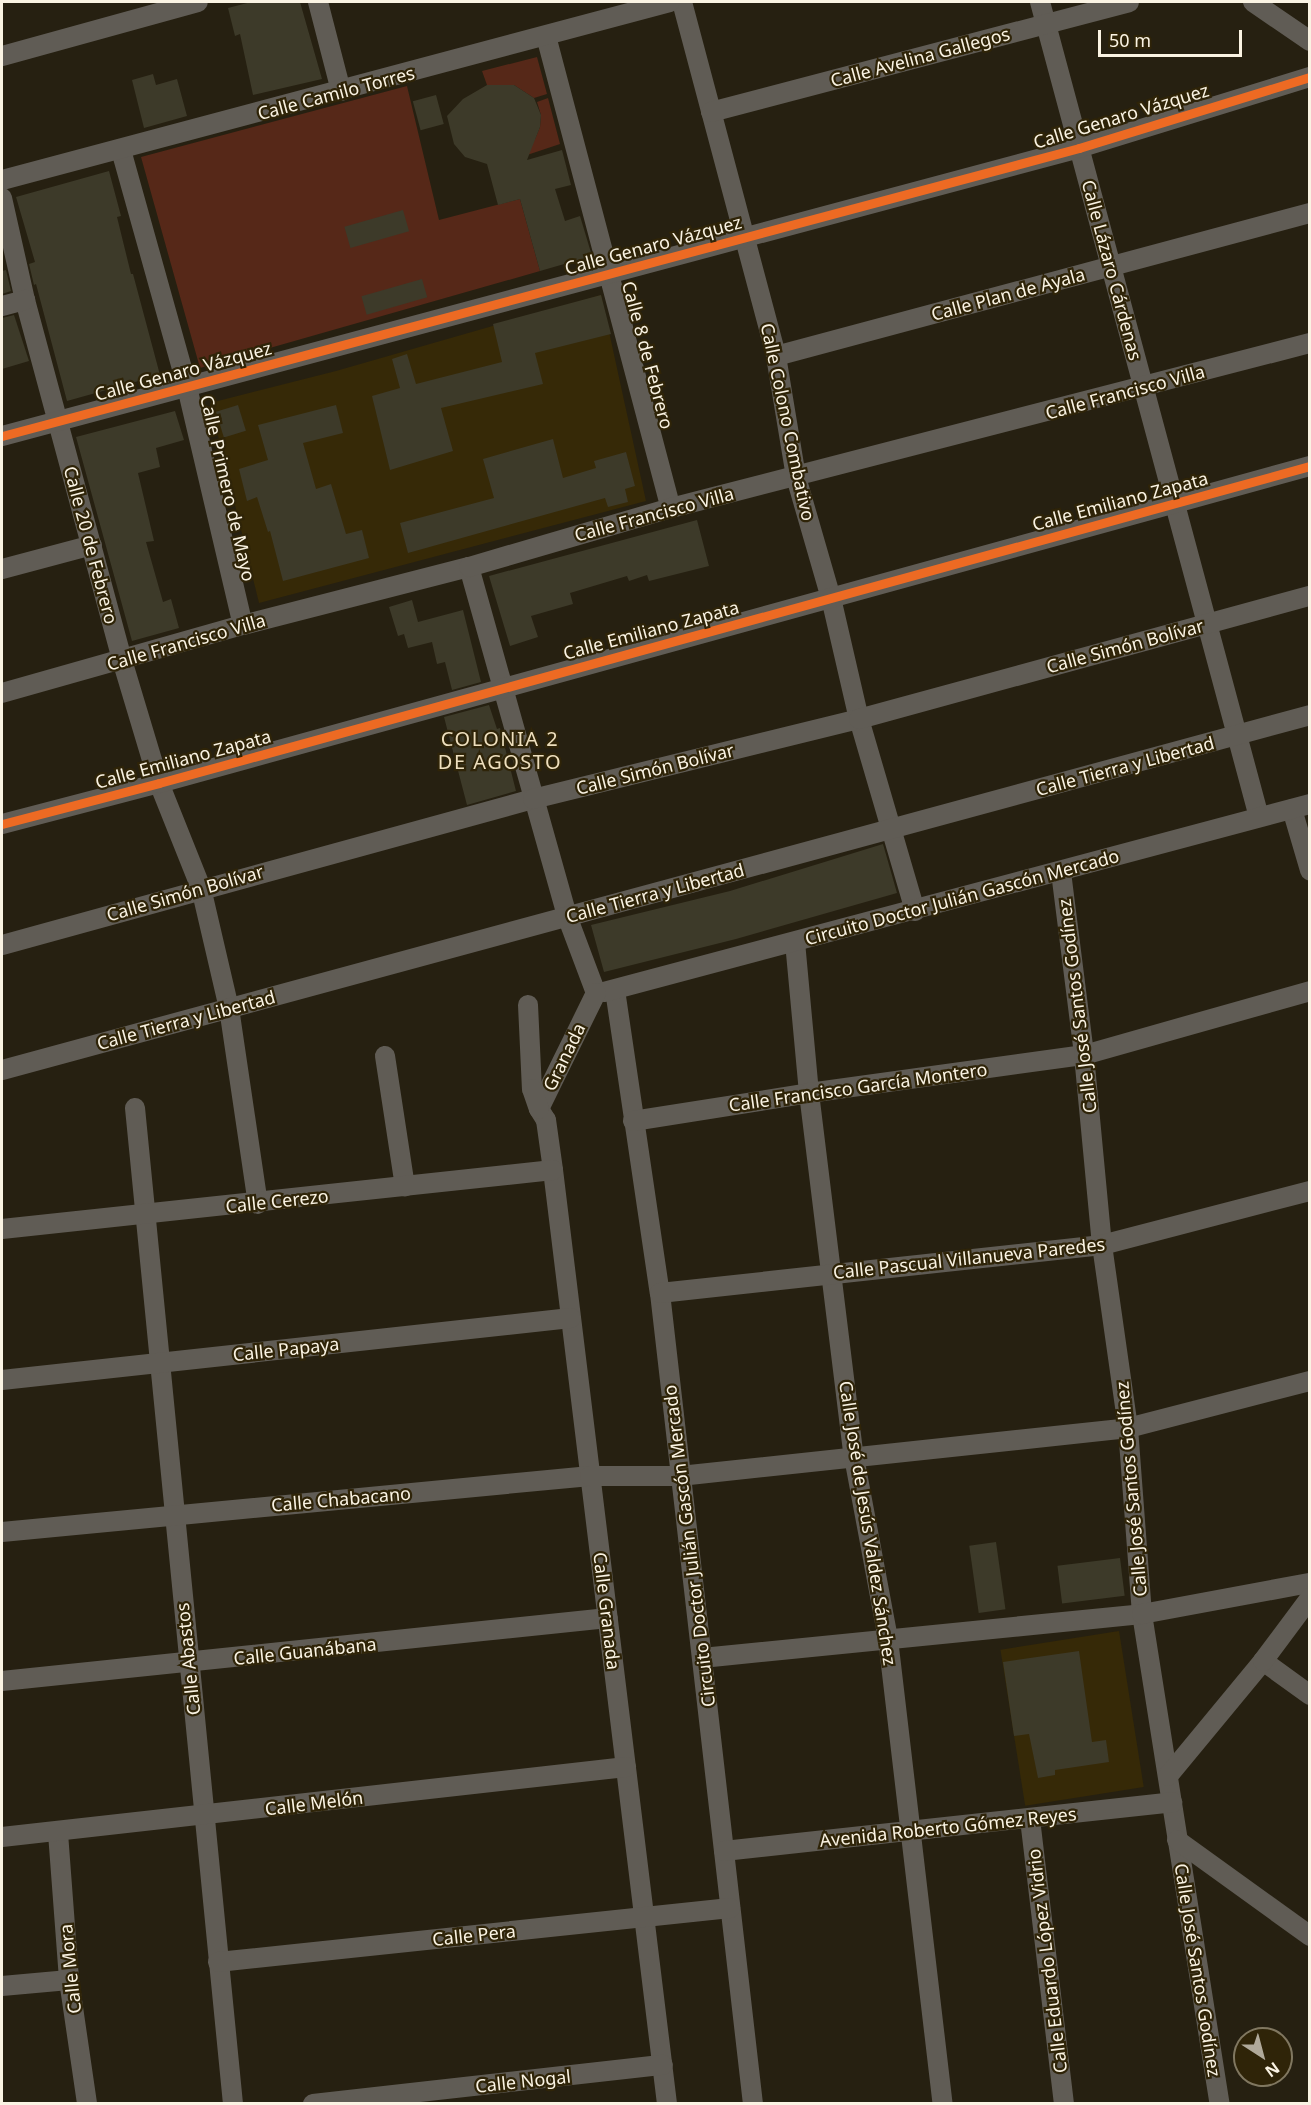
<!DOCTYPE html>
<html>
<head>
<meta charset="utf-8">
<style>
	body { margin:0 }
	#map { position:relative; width:1311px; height:2105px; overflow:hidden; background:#262011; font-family:"Noto Sans",sans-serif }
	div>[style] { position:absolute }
	.built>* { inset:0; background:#362907; transform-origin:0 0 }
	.green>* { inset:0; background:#562818 }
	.building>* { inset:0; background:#3d3a29; transform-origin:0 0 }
	.minor>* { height:20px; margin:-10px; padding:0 10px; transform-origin:10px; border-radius:10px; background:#605c55 }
	.cycleway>* { height:9px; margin:-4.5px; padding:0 4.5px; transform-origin:4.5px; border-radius:4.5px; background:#ed6a23 }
	span { translate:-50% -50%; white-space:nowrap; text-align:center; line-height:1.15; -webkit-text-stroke:4.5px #2f2408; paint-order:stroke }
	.street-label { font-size:18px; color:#faf3e3 }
	.neighbourhood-label { font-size:20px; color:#eedfbe; letter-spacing:1.5px }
	.frame { position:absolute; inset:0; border:3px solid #faf3e3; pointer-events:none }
	.north { position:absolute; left:1233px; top:2027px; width:60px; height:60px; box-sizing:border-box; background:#2f2408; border:2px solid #807760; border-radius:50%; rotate:144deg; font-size:16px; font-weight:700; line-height:24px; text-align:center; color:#faf3e3 }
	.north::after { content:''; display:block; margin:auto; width:21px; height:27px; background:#b0a99a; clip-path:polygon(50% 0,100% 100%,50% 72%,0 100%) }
	.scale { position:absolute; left:1098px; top:30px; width:144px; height:27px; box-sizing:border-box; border:3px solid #faf3e3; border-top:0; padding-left:8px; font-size:18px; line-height:21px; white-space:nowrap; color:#faf3e3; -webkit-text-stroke:4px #2f2408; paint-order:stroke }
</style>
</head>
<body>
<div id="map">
	<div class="built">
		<div style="clip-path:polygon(601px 295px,646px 501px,259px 603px,210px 403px,336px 371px)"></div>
		<div style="left:1119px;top:1631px;width:158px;height:120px;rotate:81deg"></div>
	</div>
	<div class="green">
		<div style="clip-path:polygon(537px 57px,547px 94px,534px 98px,514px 85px,487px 85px,482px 71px)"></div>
		<div style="clip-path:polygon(407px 86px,439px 220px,520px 199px,540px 271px,200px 368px,141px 157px)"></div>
		<div style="clip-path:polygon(548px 98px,560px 144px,524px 156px,523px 150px,535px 139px,540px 127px,541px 115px,537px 102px)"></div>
	</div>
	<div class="building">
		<div style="clip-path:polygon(251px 2px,300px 2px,322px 79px,253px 95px,240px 34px,235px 36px,228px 8px)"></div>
		<div style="clip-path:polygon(153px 74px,156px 85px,177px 79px,187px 116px,144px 128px,132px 80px)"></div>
		<div style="clip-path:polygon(487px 85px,514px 85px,534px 98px,541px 115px,540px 127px,527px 160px,562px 150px,571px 185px,555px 189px,565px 221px,580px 216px,592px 256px,540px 271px,520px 199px,498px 205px,487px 164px,465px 157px,454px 144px,447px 116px,463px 99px)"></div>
		<div style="left:436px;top:95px;width:30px;height:24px;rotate:75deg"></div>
		<div style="clip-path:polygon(109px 171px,121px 216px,117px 217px,131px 274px,133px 274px,160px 375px,67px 401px,36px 284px,34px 285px,29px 264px,35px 262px,16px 197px)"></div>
		<div style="left:403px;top:210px;width:22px;height:61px;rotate:74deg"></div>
		<div style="clip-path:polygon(6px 270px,11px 291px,2px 294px,2px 271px)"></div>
		<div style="left:422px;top:279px;width:19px;height:63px;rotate:74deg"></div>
		<div style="clip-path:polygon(601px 295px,611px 334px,535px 353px,543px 384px,441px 408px,453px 451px,390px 470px,372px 396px,400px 388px,392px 359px,407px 354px,416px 384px,502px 362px,493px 324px)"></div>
		<div style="clip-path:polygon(14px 315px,29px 361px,2px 369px,2px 318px)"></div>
		<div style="left:238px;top:405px;width:27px;height:23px;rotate:73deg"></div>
		<div style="clip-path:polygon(336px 405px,343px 433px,303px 443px,316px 489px,331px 484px,346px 534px,362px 530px,369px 558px,283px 581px,270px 531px,268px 532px,257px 497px,247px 501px,239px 469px,268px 460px,258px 425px)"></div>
		<div style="clip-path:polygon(175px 411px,184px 440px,156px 448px,160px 467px,138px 473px,154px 541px,146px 542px,163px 602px,171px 599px,179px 628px,132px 641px,76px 437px)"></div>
		<div style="clip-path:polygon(553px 439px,563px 478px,596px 468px,594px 461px,626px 452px,635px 486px,625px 489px,628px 502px,608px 507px,605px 498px,408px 553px,400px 523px,494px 498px,483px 459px)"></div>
		<div style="clip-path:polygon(697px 520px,709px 566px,649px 581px,647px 575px,629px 581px,627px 576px,570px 593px,573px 604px,531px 616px,538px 637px,510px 646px,489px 576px)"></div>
		<div style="clip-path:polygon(412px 600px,418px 622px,463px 610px,481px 682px,452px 690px,445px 662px,437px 664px,432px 642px,408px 648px,404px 634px,398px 636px,389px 607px)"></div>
		<div style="clip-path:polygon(489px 705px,497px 729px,500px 728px,516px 791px,467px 805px,444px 717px)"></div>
		<div style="clip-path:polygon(883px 844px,897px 893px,736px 939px,604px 972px,591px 925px,730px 891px)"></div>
		<div style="left:996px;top:1542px;width:68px;height:27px;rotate:82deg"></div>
		<div style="left:1120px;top:1558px;width:38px;height:63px;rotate:83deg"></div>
		<div style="clip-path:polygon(1079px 1651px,1092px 1742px,1106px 1740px,1109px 1762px,1055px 1770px,1055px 1775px,1038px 1778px,1029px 1734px,1014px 1736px,1003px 1662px)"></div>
	</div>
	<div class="minor">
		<div style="left:318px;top:2px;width:92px;rotate:75.5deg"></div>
		<div style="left:682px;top:2px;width:366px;rotate:75.1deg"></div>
		<div style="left:776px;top:356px;width:123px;rotate:80.6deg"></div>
		<div style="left:796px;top:477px;width:126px;rotate:73.9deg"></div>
		<div style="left:831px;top:598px;width:124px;rotate:77deg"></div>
		<div style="left:859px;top:719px;width:200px;rotate:73.7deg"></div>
		<div style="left:1040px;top:2px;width:844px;rotate:74.96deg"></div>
		<div style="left:1253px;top:2px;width:69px;rotate:34.4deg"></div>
		<div style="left:546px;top:36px;width:488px;rotate:75.2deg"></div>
		<div style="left:2px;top:56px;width:203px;rotate:-15.4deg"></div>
		<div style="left:711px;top:112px;width:432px;rotate:-14.7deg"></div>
		<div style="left:121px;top:150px;width:246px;rotate:74.4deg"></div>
		<div style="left:187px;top:387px;width:244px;rotate:76.8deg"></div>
		<div style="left:2px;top:180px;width:691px;rotate:-14.92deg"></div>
		<div style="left:2px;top:198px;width:105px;rotate:77.3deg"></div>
		<div style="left:25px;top:300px;width:373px;rotate:74.9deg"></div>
		<div style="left:122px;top:660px;width:128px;rotate:73.3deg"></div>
		<div style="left:159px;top:783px;width:113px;rotate:68.2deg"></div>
		<div style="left:201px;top:888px;width:123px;rotate:76.9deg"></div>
		<div style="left:229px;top:1008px;width:198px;rotate:81.6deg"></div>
		<div style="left:2px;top:306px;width:24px;rotate:-15deg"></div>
		<div style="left:776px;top:356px;width:553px;rotate:-14.99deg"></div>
		<div style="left:2px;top:436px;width:1115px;rotate:-14.97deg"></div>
		<div style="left:1079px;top:148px;width:242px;rotate:-17.1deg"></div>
		<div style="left:469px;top:567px;width:362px;rotate:74.3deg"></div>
		<div style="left:567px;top:916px;width:82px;rotate:69.4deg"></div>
		<div style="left:2px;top:569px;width:93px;rotate:-14.9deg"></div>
		<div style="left:2px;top:693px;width:250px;rotate:-15.8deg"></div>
		<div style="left:243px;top:625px;width:233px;rotate:-14.4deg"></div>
		<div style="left:469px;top:567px;width:210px;rotate:-16.3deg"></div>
		<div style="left:671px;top:508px;width:660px;rotate:-14.48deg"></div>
		<div style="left:1292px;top:809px;width:64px;rotate:73.6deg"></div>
		<div style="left:2px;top:824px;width:162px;rotate:-14.6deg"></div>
		<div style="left:159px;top:783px;width:1194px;rotate:-15.4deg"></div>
		<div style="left:1061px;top:872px;width:184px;rotate:82.8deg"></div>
		<div style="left:1084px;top:1055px;width:191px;rotate:84.6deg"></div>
		<div style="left:1102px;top:1245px;width:185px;rotate:81.9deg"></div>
		<div style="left:1128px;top:1428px;width:187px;rotate:85.7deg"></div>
		<div style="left:1142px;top:1614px;width:496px;rotate:81deg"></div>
		<div style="left:795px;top:942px;width:152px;rotate:84.7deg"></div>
		<div style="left:809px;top:1093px;width:367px;rotate:83deg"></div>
		<div style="left:854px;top:1457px;width:185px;rotate:79.4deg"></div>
		<div style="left:888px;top:1639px;width:468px;rotate:83.3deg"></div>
		<div style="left:2px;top:945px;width:551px;rotate:-15.37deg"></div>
		<div style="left:533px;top:799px;width:336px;rotate:-13.8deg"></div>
		<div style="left:859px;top:719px;width:467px;rotate:-15.3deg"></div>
		<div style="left:615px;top:990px;width:306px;rotate:81.6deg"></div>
		<div style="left:660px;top:1293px;width:816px;rotate:83.46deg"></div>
		<div style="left:604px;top:992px;width:731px;rotate:-14.91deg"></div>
		<div style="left:596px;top:993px;width:129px;rotate:116.2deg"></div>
		<div style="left:539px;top:1109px;width:13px;rotate:58deg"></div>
		<div style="left:546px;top:1120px;width:50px;rotate:82deg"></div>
		<div style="left:553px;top:1170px;width:941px;rotate:83.04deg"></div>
		<div style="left:528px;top:1005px;width:84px;rotate:87.3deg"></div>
		<div style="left:532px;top:1089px;width:21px;rotate:71deg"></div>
		<div style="left:385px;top:1056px;width:132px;rotate:81.3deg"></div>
		<div style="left:2px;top:1070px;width:1355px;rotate:-15.18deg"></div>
		<div style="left:135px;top:1108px;width:1001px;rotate:84.38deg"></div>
		<div style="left:633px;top:1121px;width:178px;rotate:-9deg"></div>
		<div style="left:809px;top:1093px;width:278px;rotate:-7.9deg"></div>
		<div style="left:1084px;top:1055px;width:235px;rotate:-15.8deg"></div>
		<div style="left:2px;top:1229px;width:554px;rotate:-6.11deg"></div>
		<div style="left:660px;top:1293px;width:445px;rotate:-6.2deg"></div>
		<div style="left:1102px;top:1245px;width:215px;rotate:-14.6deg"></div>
		<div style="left:2px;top:1380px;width:572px;rotate:-6.22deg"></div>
		<div style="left:2px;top:1532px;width:591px;rotate:-5.44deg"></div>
		<div style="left:590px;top:1476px;width:90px"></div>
		<div style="left:680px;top:1476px;width:451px;rotate:-6.1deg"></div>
		<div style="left:1128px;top:1428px;width:188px;rotate:-14.5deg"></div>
		<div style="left:702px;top:1658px;width:442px;rotate:-5.7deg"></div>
		<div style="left:1142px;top:1614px;width:171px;rotate:-10.5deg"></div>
		<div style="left:1263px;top:1661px;width:58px;rotate:35.9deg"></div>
		<div style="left:2px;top:1681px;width:609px;rotate:-5.94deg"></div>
		<div style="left:1168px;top:1776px;width:149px;rotate:-50.4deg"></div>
		<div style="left:1263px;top:1661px;width:79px;rotate:-53.3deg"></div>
		<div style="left:1030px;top:1819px;width:287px;rotate:83.2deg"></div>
		<div style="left:58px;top:1833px;width:147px;rotate:85.7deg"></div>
		<div style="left:69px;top:1980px;width:125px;rotate:81.7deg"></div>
		<div style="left:2px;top:1837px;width:628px;rotate:-6.4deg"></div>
		<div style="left:1177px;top:1840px;width:164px;rotate:35.8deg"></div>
		<div style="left:724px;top:1851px;width:451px;rotate:-6.2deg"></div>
		<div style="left:218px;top:1962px;width:515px;rotate:-6.02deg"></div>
		<div style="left:2px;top:1986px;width:67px;rotate:-5.1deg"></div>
		<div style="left:313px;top:2104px;width:352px;rotate:-6.4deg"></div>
	</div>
	<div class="cycleway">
		<div style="left:2px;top:436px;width:1115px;rotate:-14.97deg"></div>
		<div style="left:1079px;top:148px;width:242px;rotate:-17.1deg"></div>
		<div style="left:2px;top:824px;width:162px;rotate:-14.6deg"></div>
		<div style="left:159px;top:783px;width:1194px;rotate:-15.4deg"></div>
	</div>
	<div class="street-label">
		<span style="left:920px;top:57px;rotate:-15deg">Calle Avelina Gallegos</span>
		<span style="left:336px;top:93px;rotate:-15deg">Calle Camilo Torres</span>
		<span style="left:1121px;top:116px;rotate:-17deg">Calle Genaro Vázquez</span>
		<span style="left:653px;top:245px;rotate:-15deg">Calle Genaro Vázquez</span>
		<span style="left:1112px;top:270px;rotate:75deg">Calle Lázaro Cárdenas</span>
		<span style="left:1008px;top:294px;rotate:-15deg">Calle Plan de Ayala</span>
		<span style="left:648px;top:355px;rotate:75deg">Calle 8 de Febrero</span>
		<span style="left:183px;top:371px;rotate:-15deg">Calle Genaro Vázquez</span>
		<span style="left:1125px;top:392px;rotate:-15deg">Calle Francisco Villa</span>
		<span style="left:788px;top:422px;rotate:78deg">Calle Colono Combativo</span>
		<span style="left:228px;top:488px;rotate:77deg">Calle Primero de Mayo</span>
		<span style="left:1120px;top:501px;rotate:-15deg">Calle Emiliano Zapata</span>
		<span style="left:654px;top:514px;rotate:-15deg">Calle Francisco Villa</span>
		<span style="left:91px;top:545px;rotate:75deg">Calle 20 de Febrero</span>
		<span style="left:651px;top:630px;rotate:-15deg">Calle Emiliano Zapata</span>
		<span style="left:186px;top:642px;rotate:-16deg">Calle Francisco Villa</span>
		<span style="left:1125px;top:646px;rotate:-15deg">Calle Simón Bolívar</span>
		<span style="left:183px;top:759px;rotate:-15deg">Calle Emiliano Zapata</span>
		<span style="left:1125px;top:766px;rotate:-15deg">Calle Tierra y Libertad</span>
		<span style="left:655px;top:769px;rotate:-14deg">Calle Simón Bolívar</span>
		<span style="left:185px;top:893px;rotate:-16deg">Calle Simón Bolívar</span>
		<span style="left:655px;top:893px;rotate:-15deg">Calle Tierra y Libertad</span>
		<span style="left:962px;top:897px;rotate:-15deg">Circuito Doctor Julián Gascón Mercado</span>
		<span style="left:1077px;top:1006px;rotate:-97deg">Calle José Santos Godínez</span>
		<span style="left:186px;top:1020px;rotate:-15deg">Calle Tierra y Libertad</span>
		<span style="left:564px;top:1057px;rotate:-64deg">Granada</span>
		<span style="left:858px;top:1087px;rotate:-8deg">Calle Francisco García Montero</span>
		<span style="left:277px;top:1201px;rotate:-6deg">Calle Cerezo</span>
		<span style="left:969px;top:1258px;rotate:-6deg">Calle Pascual Villanueva Paredes</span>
		<span style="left:286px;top:1349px;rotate:-6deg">Calle Papaya</span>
		<span style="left:1131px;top:1489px;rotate:-95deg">Calle José Santos Godínez</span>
		<span style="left:341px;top:1499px;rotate:-5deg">Calle Chabacano</span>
		<span style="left:868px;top:1523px;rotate:81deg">Calle José de Jesús Valdez Sánchez</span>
		<span style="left:689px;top:1546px;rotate:-97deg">Circuito Doctor Julián Gascón Mercado</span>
		<span style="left:607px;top:1611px;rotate:83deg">Calle Granada</span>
		<span style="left:305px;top:1651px;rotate:-6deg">Calle Guanábana</span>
		<span style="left:188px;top:1659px;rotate:-96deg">Calle Abastos</span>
		<span style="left:314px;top:1803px;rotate:-7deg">Calle Melón</span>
		<span style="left:948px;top:1827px;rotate:-6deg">Avenida Roberto Gómez Reyes</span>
		<span style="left:474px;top:1935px;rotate:-6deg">Calle Pera</span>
		<span style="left:1047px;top:1961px;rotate:-97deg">Calle Eduardo López Vidrio</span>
		<span style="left:70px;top:1969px;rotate:-96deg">Calle Mora</span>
		<span style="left:1198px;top:1970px;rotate:81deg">Calle José Santos Godínez</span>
		<span style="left:523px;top:2081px;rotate:-6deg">Calle Nogal</span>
	</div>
	<div class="neighbourhood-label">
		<span style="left:500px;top:750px">COLONIA 2<br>DE AGOSTO</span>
	</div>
	<div class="frame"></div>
	<div class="north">N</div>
	<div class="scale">50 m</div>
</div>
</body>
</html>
